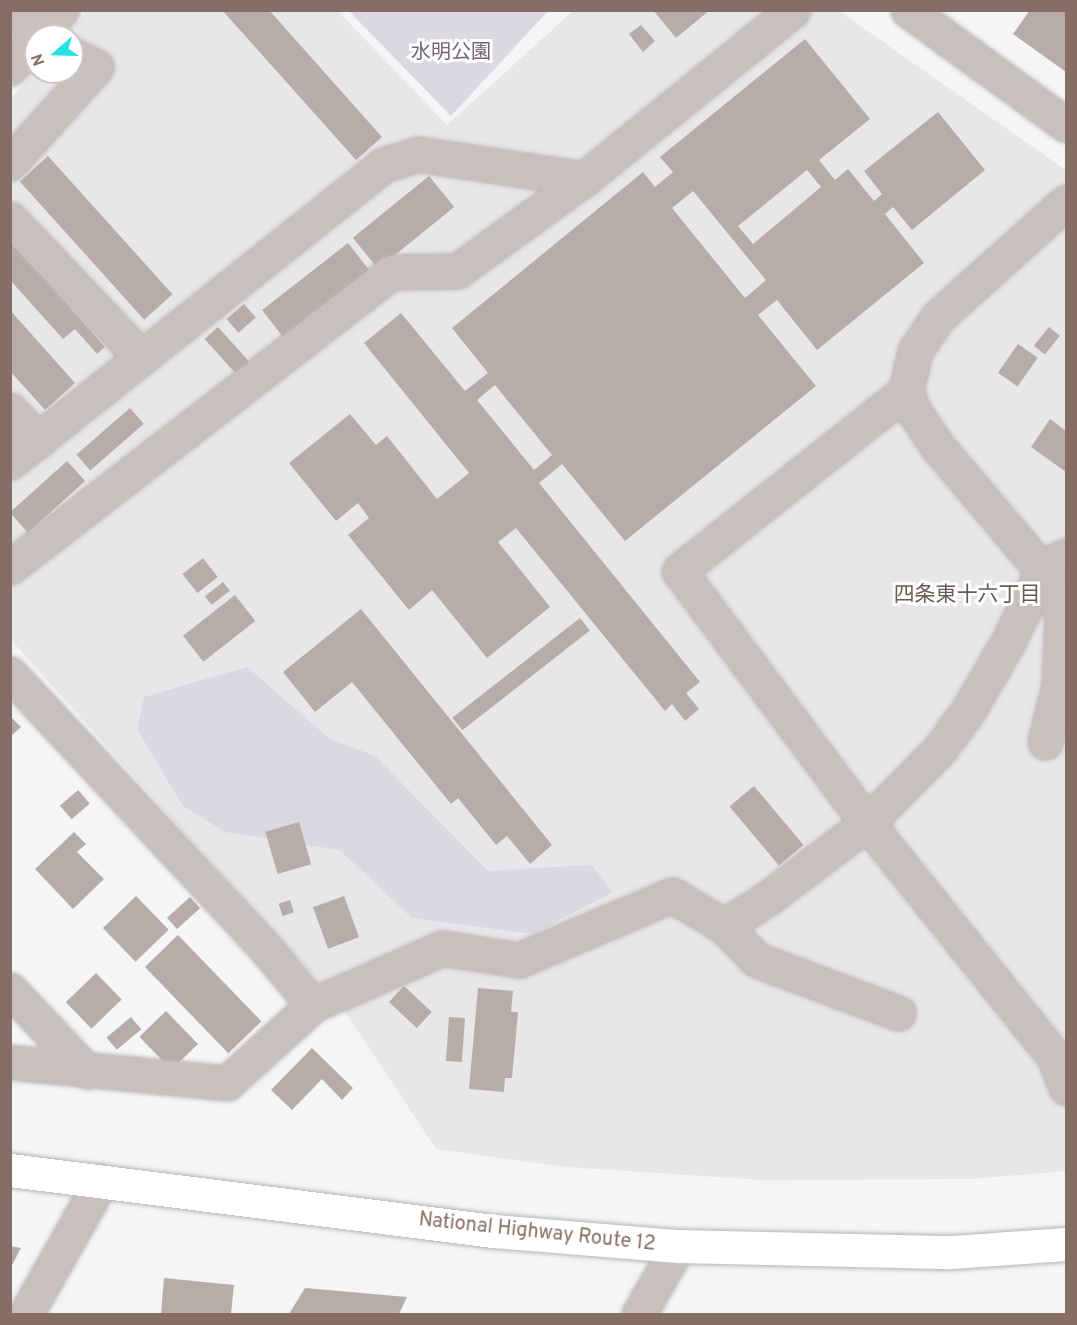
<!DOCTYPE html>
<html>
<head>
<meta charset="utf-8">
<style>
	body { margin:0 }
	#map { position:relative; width:1077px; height:1325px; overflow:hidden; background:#f4f5f7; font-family:Overpass,"Noto Sans JP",sans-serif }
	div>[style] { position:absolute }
	.built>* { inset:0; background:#e7e6e8 }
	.green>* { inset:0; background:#dbd8e1 }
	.building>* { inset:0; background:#b8aca9; transform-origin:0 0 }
	.roads { filter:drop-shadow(0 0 2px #bab3b1) drop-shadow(0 0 2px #bab3b1) }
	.minor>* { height:33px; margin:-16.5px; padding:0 16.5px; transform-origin:16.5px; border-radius:16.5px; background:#c7c0be }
	.highway>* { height:33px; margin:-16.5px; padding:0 16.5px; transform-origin:16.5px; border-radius:16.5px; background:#fff }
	span { translate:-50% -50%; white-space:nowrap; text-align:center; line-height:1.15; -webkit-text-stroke:6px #fff; paint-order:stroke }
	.park-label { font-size:20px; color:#73657d }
	.street-label { font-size:20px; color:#866d66 }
	.neighbourhood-label { font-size:21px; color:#6b5954 }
	.frame { position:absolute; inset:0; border:12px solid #866d66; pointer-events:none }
	.north { position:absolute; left:24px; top:24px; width:60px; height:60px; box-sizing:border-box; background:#fff; border:2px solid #cfc5c2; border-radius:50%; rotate:250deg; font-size:16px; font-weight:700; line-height:24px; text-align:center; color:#866d66 }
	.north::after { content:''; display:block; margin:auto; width:21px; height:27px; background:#26e2e5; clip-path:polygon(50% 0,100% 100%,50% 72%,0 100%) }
</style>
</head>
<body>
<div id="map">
	<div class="built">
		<div style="clip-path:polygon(87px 11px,338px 11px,447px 125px,573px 11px,839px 11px,1066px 170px,1066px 1171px,970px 1179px,763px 1180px,566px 1167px,436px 1149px,346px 1013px,11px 640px,10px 100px,36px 70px,72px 72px,72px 36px,65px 36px)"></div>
	</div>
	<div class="green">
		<div style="clip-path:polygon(349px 11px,548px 11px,451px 116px)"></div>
		<div style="clip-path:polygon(247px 667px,330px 739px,375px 756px,488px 871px,592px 865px,613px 892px,533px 934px,412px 918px,340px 850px,225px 832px,182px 805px,137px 729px,144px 697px)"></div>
	</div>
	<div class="building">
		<div style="clip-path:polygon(222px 10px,269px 10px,382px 137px,356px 160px)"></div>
		<div style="clip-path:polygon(653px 10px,710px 10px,676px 38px)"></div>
		<div style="clip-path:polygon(1030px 10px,1066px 12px,1066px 72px,1013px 34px)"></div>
		<div style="clip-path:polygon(641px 25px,655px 41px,643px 52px,629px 34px)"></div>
		<div style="clip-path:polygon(evenodd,805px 39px,870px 119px,819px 160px,835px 180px,848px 169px,874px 201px,882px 194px,864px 171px,938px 112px,985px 170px,912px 230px,893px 207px,885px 214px,924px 263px,817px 350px,777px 300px,758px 315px,816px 386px,625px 541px,562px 464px,539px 483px,700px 682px,686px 693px,699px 709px,685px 721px,672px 704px,665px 711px,516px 528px,498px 542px,550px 607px,487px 658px,432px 590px,409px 610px,348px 535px,369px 518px,358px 503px,336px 521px,289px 463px,350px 414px,376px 445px,387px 436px,437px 499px,469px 473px,364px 343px,401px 313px,465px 391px,488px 373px,452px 328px,643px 172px,655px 187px,673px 172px,660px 157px,805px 39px,807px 170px,821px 187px,753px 244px,738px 226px,807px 170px,805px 39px,693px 191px,766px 280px,745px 298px,672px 208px,693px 191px,805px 39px,495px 385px,552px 455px,534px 470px,477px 400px,495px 385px)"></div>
		<div style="left:48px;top:156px;width:186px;height:38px;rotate:48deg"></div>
		<div style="left:429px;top:176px;width:40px;height:98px;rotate:51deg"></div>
		<div style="clip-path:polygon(10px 240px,105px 347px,97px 354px,75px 329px,63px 339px,10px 280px)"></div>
		<div style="left:348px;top:243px;width:34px;height:109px;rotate:52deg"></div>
		<div style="left:244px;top:304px;width:18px;height:23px;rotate:49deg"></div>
		<div style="clip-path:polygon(10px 310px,75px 383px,45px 410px,10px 371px)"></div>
		<div style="left:218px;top:327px;width:48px;height:18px;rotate:48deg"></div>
		<div style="left:1049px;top:327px;width:14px;height:24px;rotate:39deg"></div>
		<div style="left:1018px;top:344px;width:24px;height:35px;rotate:35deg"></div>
		<div style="left:130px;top:408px;width:21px;height:71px;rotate:49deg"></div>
		<div style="clip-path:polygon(1050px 419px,1066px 431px,1066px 472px,1031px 447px)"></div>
		<div style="left:67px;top:461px;width:27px;height:77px;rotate:48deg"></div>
		<div style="left:203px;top:558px;width:24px;height:26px;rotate:52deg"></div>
		<div style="left:223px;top:582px;width:11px;height:23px;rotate:52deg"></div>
		<div style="left:235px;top:595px;width:33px;height:66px;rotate:52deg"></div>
		<div style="clip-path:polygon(361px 609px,552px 845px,530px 864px,507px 836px,496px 845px,458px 798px,451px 804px,352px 682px,315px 712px,283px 672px)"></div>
		<div style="left:580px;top:618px;width:16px;height:162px;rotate:52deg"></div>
		<div style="clip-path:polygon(10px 716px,21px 727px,10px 737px)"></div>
		<div style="left:754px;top:786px;width:77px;height:32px;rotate:50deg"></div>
		<div style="left:78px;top:790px;width:18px;height:24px;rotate:49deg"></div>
		<div style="left:299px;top:822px;width:44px;height:35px;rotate:74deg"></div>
		<div style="clip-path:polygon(74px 832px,86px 844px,77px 852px,104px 879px,73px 909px,35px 869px)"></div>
		<div style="left:136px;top:896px;width:47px;height:46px;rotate:46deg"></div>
		<div style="left:344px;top:896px;width:44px;height:33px;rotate:70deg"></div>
		<div style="left:190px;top:897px;width:15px;height:31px;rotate:48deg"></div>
		<div style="left:290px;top:900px;width:13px;height:12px;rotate:72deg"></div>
		<div style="left:178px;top:935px;width:120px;height:46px;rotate:46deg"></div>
		<div style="left:96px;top:973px;width:37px;height:42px;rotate:46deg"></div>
		<div style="left:404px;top:986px;width:38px;height:22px;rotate:43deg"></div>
		<div style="clip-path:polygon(478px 988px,513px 991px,511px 1012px,518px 1012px,512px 1078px,505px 1078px,504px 1092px,469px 1089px)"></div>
		<div style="left:166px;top:1011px;width:46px;height:37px;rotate:46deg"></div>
		<div style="left:131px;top:1017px;width:16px;height:32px;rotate:50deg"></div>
		<div style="left:449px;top:1017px;width:16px;height:44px;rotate:4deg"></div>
		<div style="clip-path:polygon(312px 1048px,353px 1088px,342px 1100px,322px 1079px,292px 1110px,271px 1090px)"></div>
		<div style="clip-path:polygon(10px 1246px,21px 1248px,10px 1269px)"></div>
		<div style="clip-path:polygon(164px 1278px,234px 1285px,231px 1314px,161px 1314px)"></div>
		<div style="clip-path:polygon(305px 1288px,407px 1297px,399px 1314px,289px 1314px)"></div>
	</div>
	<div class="roads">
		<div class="minor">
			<div style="left:908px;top:10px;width:195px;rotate:36deg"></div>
			<div style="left:10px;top:11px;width:37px;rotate:43deg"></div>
			<div style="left:39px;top:36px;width:35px;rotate:-49deg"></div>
			<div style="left:10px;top:68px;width:38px;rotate:-47deg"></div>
			<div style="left:10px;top:163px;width:129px;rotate:-48.1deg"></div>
			<div style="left:96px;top:67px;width:27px;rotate:-153deg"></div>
			<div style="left:1066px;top:202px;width:172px;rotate:138.1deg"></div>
			<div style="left:938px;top:317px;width:41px;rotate:124.1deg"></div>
			<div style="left:915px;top:351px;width:41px;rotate:102.7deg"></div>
			<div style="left:906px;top:391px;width:20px;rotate:70deg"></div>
			<div style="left:913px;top:410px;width:43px;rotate:56.3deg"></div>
			<div style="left:937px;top:446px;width:160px;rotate:49.8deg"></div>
			<div style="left:1040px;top:568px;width:14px;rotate:102deg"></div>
			<div style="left:1037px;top:582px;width:67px;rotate:115.8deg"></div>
			<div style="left:1008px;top:642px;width:78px;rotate:120.2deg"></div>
			<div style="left:969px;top:709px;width:49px;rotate:125.9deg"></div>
			<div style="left:940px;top:749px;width:104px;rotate:134.6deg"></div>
			<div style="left:867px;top:823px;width:299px;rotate:51.3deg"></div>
			<div style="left:1054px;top:1056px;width:34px;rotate:69deg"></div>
			<div style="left:10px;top:219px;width:190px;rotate:46.5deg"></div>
			<div style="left:10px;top:410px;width:42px;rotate:46.9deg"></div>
			<div style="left:10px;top:462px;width:477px;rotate:-38.5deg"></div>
			<div style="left:383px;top:165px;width:37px;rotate:-17deg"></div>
			<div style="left:418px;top:154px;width:168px;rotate:8.6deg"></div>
			<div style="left:10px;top:567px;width:482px;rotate:-37.7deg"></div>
			<div style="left:391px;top:272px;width:66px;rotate:-0.9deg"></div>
			<div style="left:457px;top:271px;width:157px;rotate:-35.9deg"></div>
			<div style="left:584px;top:179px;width:269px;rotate:-39deg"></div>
			<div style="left:10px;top:674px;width:377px;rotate:47deg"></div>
			<div style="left:267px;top:950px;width:72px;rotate:50.1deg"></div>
			<div style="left:313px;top:1005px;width:116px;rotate:137.8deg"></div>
			<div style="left:227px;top:1083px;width:218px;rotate:-174.5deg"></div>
			<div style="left:1045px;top:742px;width:59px;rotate:-76.2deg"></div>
			<div style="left:1059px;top:685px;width:71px;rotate:-87.6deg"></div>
			<div style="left:1062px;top:614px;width:51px;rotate:-115.6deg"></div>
			<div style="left:1040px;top:568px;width:29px;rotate:-25deg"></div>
			<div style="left:724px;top:926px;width:47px;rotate:45.9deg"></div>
			<div style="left:757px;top:960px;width:151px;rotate:20.6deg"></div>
			<div style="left:10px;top:990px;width:112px;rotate:46.5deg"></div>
			<div style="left:313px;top:1005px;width:141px;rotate:-23.8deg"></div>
			<div style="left:442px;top:948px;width:78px;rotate:8.9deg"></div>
			<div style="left:519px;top:960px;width:166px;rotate:-23deg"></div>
			<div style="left:672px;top:895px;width:61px;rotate:30.8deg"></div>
			<div style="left:724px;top:926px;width:52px;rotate:-32.5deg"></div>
			<div style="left:768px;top:898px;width:124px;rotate:-37.1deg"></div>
			<div style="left:867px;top:823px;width:314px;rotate:-126.7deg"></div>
			<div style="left:679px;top:571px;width:290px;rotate:-38.4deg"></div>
			<div style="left:26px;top:1314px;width:153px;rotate:-60.6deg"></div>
			<div style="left:639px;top:1314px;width:78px;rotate:-60.2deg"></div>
		</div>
		<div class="highway">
			<div style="left:10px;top:1170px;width:488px;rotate:7.2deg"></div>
			<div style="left:494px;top:1231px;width:185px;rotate:4.7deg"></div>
			<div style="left:678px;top:1246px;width:274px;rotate:1.3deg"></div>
			<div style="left:952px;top:1252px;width:114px;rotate:-4deg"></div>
		</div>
	</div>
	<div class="park-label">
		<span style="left:451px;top:53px">水明公園</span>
	</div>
	<div class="street-label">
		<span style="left:537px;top:1233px;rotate:6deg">National Highway Route 12</span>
	</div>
	<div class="neighbourhood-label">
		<span style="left:967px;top:596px">四条東十六丁目</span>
	</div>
	<div class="frame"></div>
	<div class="north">N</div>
</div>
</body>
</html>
